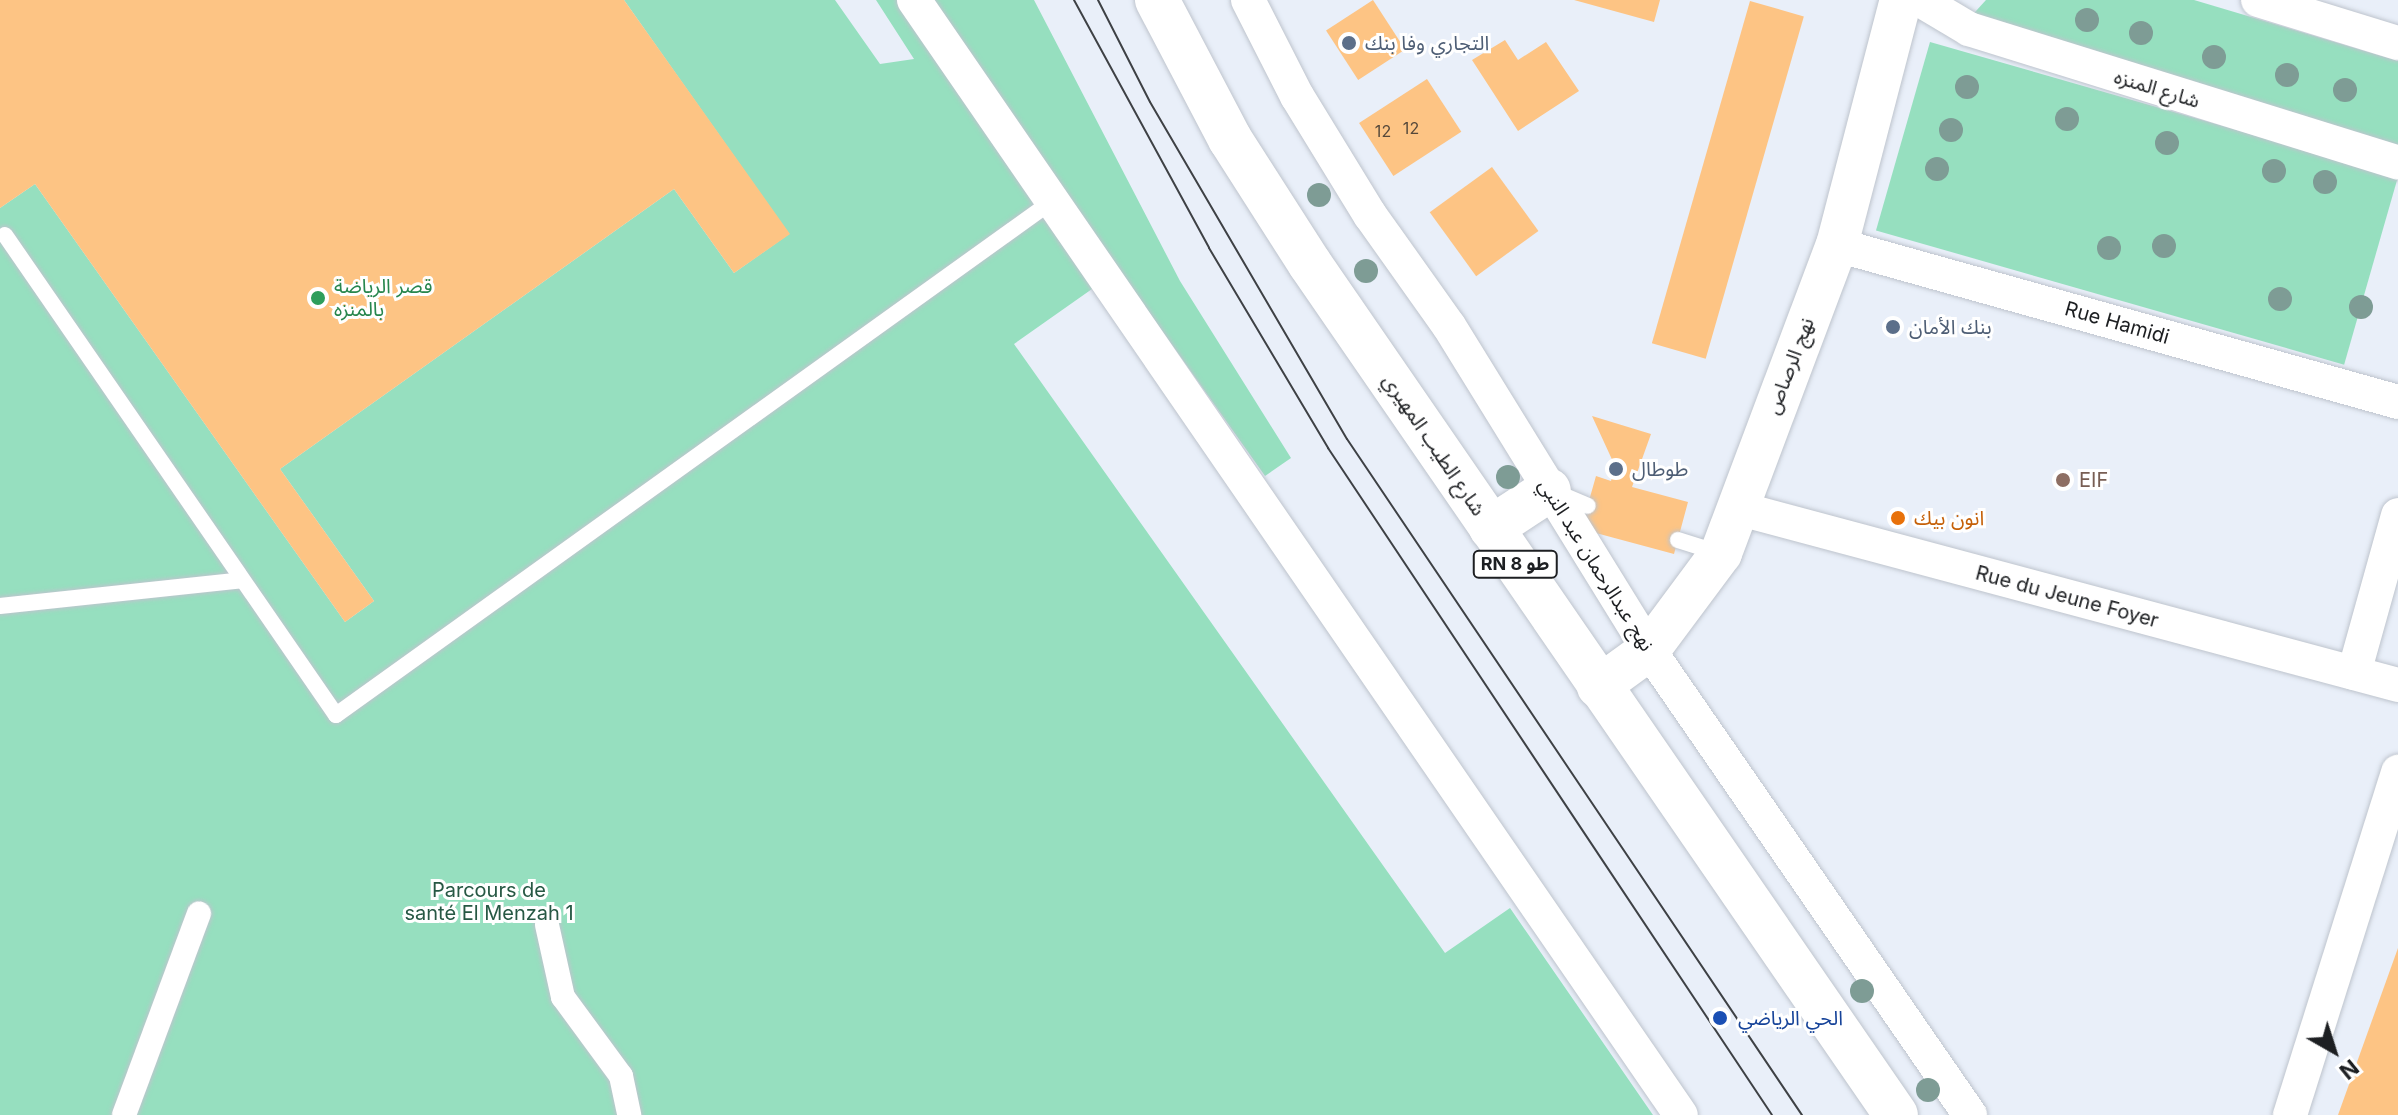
<!DOCTYPE html>
<html>
<head>
<meta charset="utf-8">
<style>
	body { margin:0 }
	#map { position:relative; width:2398px; height:1115px; overflow:hidden; background:#e9eff9; font-family:Inter,"Noto Sans Arabic",sans-serif }
	div>[style] { position:absolute }
	.green>* { inset:0; background:#96dfbf; transform-origin:0 0 }
	.building>* { inset:0; background:#fdc484; transform-origin:0 0 }
	.roads { filter:drop-shadow(0 0 2px #bec4cd) drop-shadow(0 0 2px #bec4cd) }
	.service>* { height:16px; margin:-8px; padding:0 8px; transform-origin:8px; border-radius:8px; background:#fff }
	.pedestrian>* { height:24px; margin:-12px; padding:0 12px; transform-origin:12px; border-radius:12px; background:#fff }
	.minor>* { height:34px; margin:-17px; padding:0 17px; transform-origin:17px; border-radius:17px; background:#fff }
	.tertiary>* { height:42px; margin:-21px; padding:0 21px; transform-origin:21px; border-radius:21px; background:#fff }
	.primary>* { height:44px; margin:-22px; padding:0 22px; transform-origin:22px; border-radius:22px; background:#fff }
	.tram>* { height:2px; margin:-1px; padding:0 1px; transform-origin:1px; border-radius:1px; background:#3e4145 }
	.trees>* { width:24px; height:24px; margin:-12px; border-radius:50%; background:#7e9c95 }
	.dots>* { width:22px; height:22px; translate:-50% -50%; box-sizing:border-box; border:4px solid #fff; border-radius:50% }
	span { translate:-50% -50%; white-space:nowrap; text-align:center; line-height:1.15; -webkit-text-stroke:6px #fff; paint-order:stroke }
	.number-label { font-size:16px; color:#55483a }
	.number-label span { -webkit-text-stroke-width:0 }
	.shield-label span { padding:2px 6px; background:#fff; border:2px solid; border-radius:6px; -webkit-text-stroke-width:0 }
	.shield-label { font-size:18px; color:#1d1f22; font-weight:700 }
	.service-label { font-size:20px; color:#4e5e75 }
	.left { translate:0 -50%; text-align:left }
	.street-label { font-size:20px; color:#1d1f22 }
	.leisure-label { font-size:20px; color:#27864d }
	.education-label { font-size:20px; color:#785e54 }
	.food-label { font-size:20px; color:#c56008 }
	.park-label { font-size:20px; color:#275844 }
	.transit-label { font-size:20px; color:#164399 }
	.north { position:absolute; left:2294px; top:1011px; width:80px; height:80px; -webkit-text-stroke:6px #fff; paint-order:stroke; rotate:141deg; font-size:22px; font-weight:700; line-height:32px; text-align:center; color:#1d1f22 }
	.north::after { content:''; display:block; margin:auto; width:28px; height:36px; background:#1d1f22; clip-path:polygon(50% 0,100% 100%,50% 72%,0 100%) }
</style>
</head>
<body>
<div id="map">
	<div class="green">
		<div style="clip-path:polygon(624px 0,835px 0,880px 64px,914px 59px,876px 0,1034px 0,1180px 281px,1291px 458px,1265px 476px,1119px 270px,1014px 344px,1445px 953px,1510px 908px,1653px 1115px,0 1115px,0 208px,35px 184px,345px 622px,374px 601px,280px 469px,674px 189px,734px 273px,789px 234px)"></div>
		<div style="clip-path:polygon(1986px 0,2194px 0,2398px 61px,2398px 146px,1965px 23px)"></div>
		<div style="left:1930px;top:42px;width:487px;height:196px;rotate:16deg"></div>
	</div>
	<div class="building">
		<div style="clip-path:polygon(0 0,624px 0,790px 234px,734px 273px,674px 189px,280px 469px,374px 601px,345px 622px,35px 184px,0 208px)"></div>
		<div style="left:1373px;top:0;width:59px;height:56px;rotate:57deg"></div>
		<div style="clip-path:polygon(1574px 0,1660px 0,1654px 22px)"></div>
		<div style="left:1750px;top:1px;width:56px;height:356px;rotate:16deg"></div>
		<div style="clip-path:polygon(1505px 40px,1518px 60px,1546px 42px,1579px 91px,1518px 131px,1472px 60px)"></div>
		<div style="left:1427px;top:79px;width:63px;height:81px;rotate:57deg"></div>
		<div style="left:1492px;top:167px;width:79px;height:77px;rotate:54deg"></div>
		<div style="clip-path:polygon(1592px 416px,1651px 434px,1632px 487px,1688px 502px,1674px 554px,1581px 529px,1596px 476px,1611px 481px,1615px 466px)"></div>
		<div style="clip-path:polygon(2398px 948px,2398px 1115px,2338px 1115px)"></div>
	</div>
	<div class="roads">
		<div class="service">
			<div style="left:5px;top:235px;width:583px;rotate:55.41deg"></div>
			<div style="left:336px;top:715px;width:880px;rotate:-35.66deg"></div>
			<div style="left:1560px;top:494px;width:30px;rotate:23deg"></div>
			<div style="left:1678px;top:540px;width:43px;rotate:17.6deg"></div>
			<div style="left:0;top:606px;width:243px;rotate:-6.1deg"></div>
		</div>
		<div class="pedestrian">
			<div style="left:547px;top:925px;width:74px;rotate:77.5deg"></div>
			<div style="left:563px;top:997px;width:98px;rotate:53.7deg"></div>
			<div style="left:621px;top:1076px;width:40px;rotate:78deg"></div>
			<div style="left:124px;top:1115px;width:215px;rotate:-69.6deg"></div>
		</div>
		<div class="minor">
			<div style="left:914px;top:0;width:1353px;rotate:55.48deg"></div>
			<div style="left:1248px;top:0;width:108px;rotate:63deg"></div>
			<div style="left:1297px;top:96px;width:140px;rotate:58.5deg"></div>
			<div style="left:1370px;top:215px;width:136px;rotate:54.6deg"></div>
			<div style="left:1449px;top:326px;width:381px;rotate:58.3deg"></div>
			<div style="left:1649px;top:650px;width:565px;rotate:55.38deg"></div>
			<div style="left:2258px;top:0;width:146px;rotate:17.1deg"></div>
			<div style="left:1922px;top:1px;width:55px;rotate:30.8deg"></div>
			<div style="left:1969px;top:29px;width:449px;rotate:17.3deg"></div>
			<div style="left:1837px;top:245px;width:583px;rotate:15.63deg"></div>
			<div style="left:1737px;top:508px;width:684px;rotate:14.99deg"></div>
			<div style="left:2354px;top:673px;width:164px;rotate:-74.4deg"></div>
			<div style="left:2290px;top:1115px;width:360px;rotate:-72.5deg"></div>
		</div>
		<div class="tertiary">
			<div style="left:1598px;top:687px;width:63px;rotate:-36deg"></div>
			<div style="left:1649px;top:650px;width:121px;rotate:-53.4deg"></div>
			<div style="left:1721px;top:553px;width:329px;rotate:-69.4deg"></div>
			<div style="left:1837px;top:245px;width:253px;rotate:-75.4deg"></div>
		</div>
		<div class="primary">
			<div style="left:1157px;top:0;width:157px;rotate:62.3deg"></div>
			<div style="left:1230px;top:139px;width:148px;rotate:57.4deg"></div>
			<div style="left:1310px;top:264px;width:1033px;rotate:55.45deg"></div>
			<div style="left:1491px;top:528px;width:69px;rotate:-33.2deg"></div>
		</div>
	</div>
	<div class="tram">
		<div style="left:1074px;top:0;width:282px;rotate:61.4deg"></div>
		<div style="left:1209px;top:248px;width:233px;rotate:59.2deg"></div>
		<div style="left:1328px;top:448px;width:801px;rotate:56.35deg"></div>
		<div style="left:1098px;top:0;width:114px;rotate:63deg"></div>
		<div style="left:1150px;top:102px;width:390px;rotate:59.7deg"></div>
		<div style="left:1347px;top:439px;width:815px;rotate:56.06deg"></div>
	</div>
	<div class="trees">
		<div style="left:2087px;top:20px"></div>
		<div style="left:2141px;top:33px"></div>
		<div style="left:2214px;top:57px"></div>
		<div style="left:2287px;top:75px"></div>
		<div style="left:1967px;top:87px"></div>
		<div style="left:2345px;top:90px"></div>
		<div style="left:2067px;top:119px"></div>
		<div style="left:1951px;top:130px"></div>
		<div style="left:2167px;top:143px"></div>
		<div style="left:1937px;top:169px"></div>
		<div style="left:2274px;top:171px"></div>
		<div style="left:2325px;top:182px"></div>
		<div style="left:1319px;top:195px"></div>
		<div style="left:2164px;top:246px"></div>
		<div style="left:2109px;top:248px"></div>
		<div style="left:1366px;top:271px"></div>
		<div style="left:2280px;top:299px"></div>
		<div style="left:2361px;top:307px"></div>
		<div style="left:1508px;top:477px"></div>
		<div style="left:1862px;top:991px"></div>
		<div style="left:1928px;top:1090px"></div>
	</div>
	<div class="dots">
		<div style="left:1349px;top:43px;background:#5c6f8a"></div>
		<div style="left:318px;top:298px;background:#2e9e5b"></div>
		<div style="left:1893px;top:327px;background:#5c6f8a"></div>
		<div style="left:1616px;top:469px;background:#5c6f8a"></div>
		<div style="left:2063px;top:480px;background:#8d6e63"></div>
		<div style="left:1898px;top:518px;background:#e8710a"></div>
		<div style="left:1720px;top:1018px;background:#1a4fb4"></div>
	</div>
	<div class="number-label">
		<span style="left:1411px;top:128px">12</span>
		<span style="left:1383px;top:131px">12</span>
	</div>
	<div class="shield-label">
		<span style="left:1515px;top:564px">RN 8 طو</span>
	</div>
	<div class="service-label">
		<span class="left" style="left:1365px;top:43px">التجاري وفا بنك</span>
		<span class="left" style="left:1909px;top:327px">بنك الأمان</span>
		<span class="left" style="left:1632px;top:469px">طوطال</span>
	</div>
	<div class="street-label">
		<span style="left:2157px;top:89px;rotate:17deg">شارع المنزه</span>
		<span style="left:2117px;top:323px;rotate:16deg">Rue Hamidi</span>
		<span style="left:1790px;top:366px;rotate:-69deg">نهج الرصاص</span>
		<span style="left:1434px;top:445px;rotate:56deg">شارع الطيب المهيري</span>
		<span style="left:1596px;top:565px;rotate:58deg">نهج عبدالرحمان عبد النبي</span>
		<span style="left:2067px;top:597px;rotate:15deg">Rue du Jeune Foyer</span>
	</div>
	<div class="leisure-label">
		<span class="left" style="left:334px;top:298px">قصر الرياضة<br>بالمنزه</span>
	</div>
	<div class="education-label">
		<span class="left" style="left:2079px;top:480px">EIF</span>
	</div>
	<div class="food-label">
		<span class="left" style="left:1914px;top:518px">انون بيك</span>
	</div>
	<div class="park-label">
		<span style="left:489px;top:902px">Parcours de<br>santé El Menzah 1</span>
	</div>
	<div class="transit-label">
		<span class="left" style="left:1738px;top:1018px">الحي الرياضي</span>
	</div>
	<div class="north">N</div>
</div>
</body>
</html>
